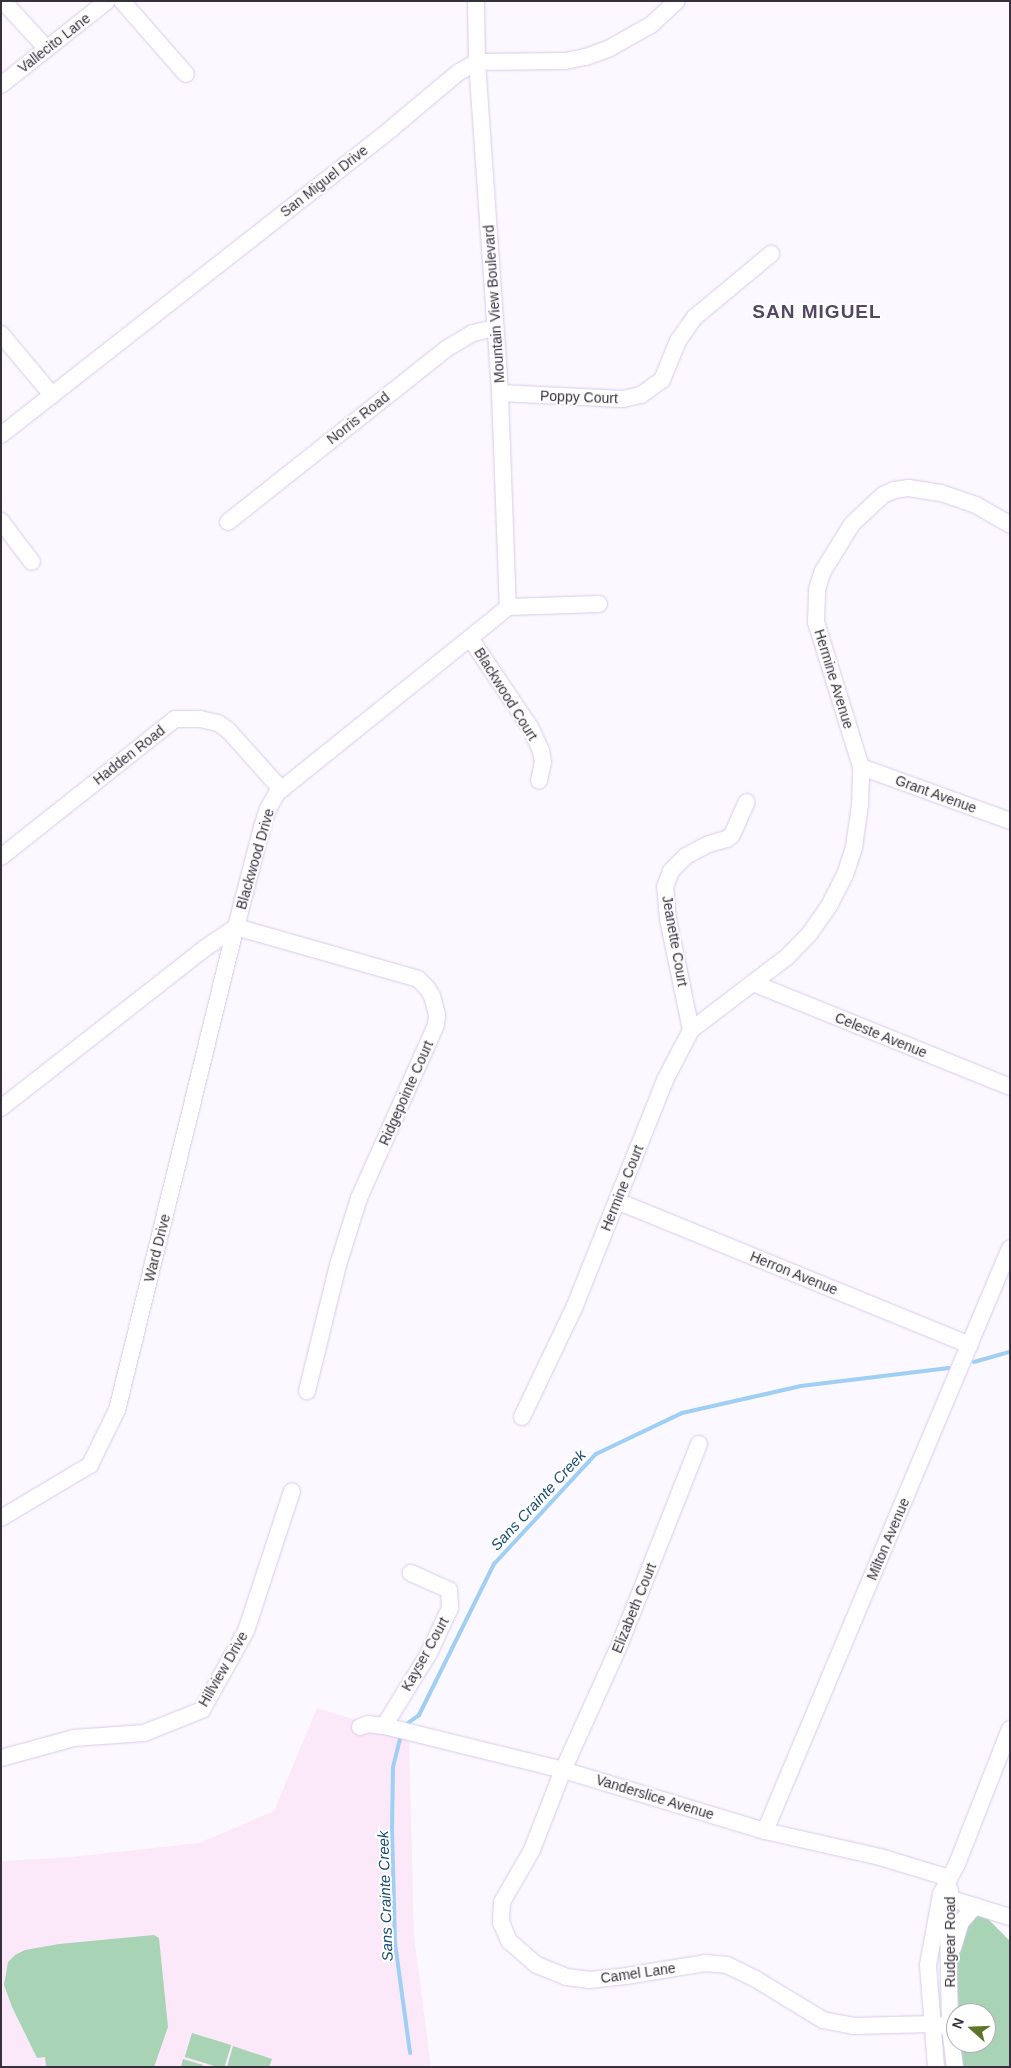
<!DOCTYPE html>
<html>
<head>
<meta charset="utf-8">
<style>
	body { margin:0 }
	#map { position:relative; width:1011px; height:2068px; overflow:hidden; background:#fbf8ff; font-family:Arial,sans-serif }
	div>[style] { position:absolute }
	.education>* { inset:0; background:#fbe9fa }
	.green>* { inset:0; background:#a8d3b5; transform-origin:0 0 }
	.stream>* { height:4px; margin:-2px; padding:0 2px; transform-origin:2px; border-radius:2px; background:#9fcff5 }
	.roads { filter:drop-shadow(0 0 1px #d9caec) drop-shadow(0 0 1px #d9caec) }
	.minor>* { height:16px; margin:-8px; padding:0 8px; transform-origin:8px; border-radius:8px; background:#fff }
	span { translate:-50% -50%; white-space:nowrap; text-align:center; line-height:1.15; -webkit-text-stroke:4px #fff; paint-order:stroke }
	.street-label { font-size:14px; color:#37313e }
	.water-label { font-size:15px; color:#144a6e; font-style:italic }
	.district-label { font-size:19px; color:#544764; font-weight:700; letter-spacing:1px }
	.frame { position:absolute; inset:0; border:2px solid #37313e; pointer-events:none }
	.north { position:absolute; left:946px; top:2003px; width:50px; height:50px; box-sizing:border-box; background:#fff; border:1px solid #afadb2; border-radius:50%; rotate:290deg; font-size:14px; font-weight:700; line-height:20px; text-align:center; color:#37313e }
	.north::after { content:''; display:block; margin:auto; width:18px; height:22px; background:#5c7629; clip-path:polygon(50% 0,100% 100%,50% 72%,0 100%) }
</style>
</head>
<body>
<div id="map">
	<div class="education">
		<div style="clip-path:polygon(317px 1708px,409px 1736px,414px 1936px,431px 2067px,1px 2067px,1px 1861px,72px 1857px,199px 1843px,274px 1811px)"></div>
	</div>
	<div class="green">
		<div style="clip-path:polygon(evenodd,975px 1906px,1010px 1941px,1010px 2067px,955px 2067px,949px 1962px,975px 1906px,956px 2013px,986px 2013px,986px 2043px,956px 2043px,956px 2013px)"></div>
		<div style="clip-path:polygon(154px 1935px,159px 1938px,168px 2027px,154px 2067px,46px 2067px,45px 2057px,37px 2058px,12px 2007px,4px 1985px,8px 1962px,15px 1955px,25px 1950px,59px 1944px)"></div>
		<div style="left:192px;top:2033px;width:41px;height:25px;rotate:17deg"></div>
		<div style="clip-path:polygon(233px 2046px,272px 2059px,269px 2067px,227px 2067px)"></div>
		<div style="clip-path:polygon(183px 2059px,203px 2065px,202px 2067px,181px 2067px)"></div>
	</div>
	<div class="stream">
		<div style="left:974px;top:1362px;width:37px;rotate:-16deg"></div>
		<div style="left:408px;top:1723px;width:14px;rotate:-36deg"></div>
		<div style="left:419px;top:1715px;width:169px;rotate:-63.6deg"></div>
		<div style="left:494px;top:1564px;width:150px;rotate:-47.2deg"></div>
		<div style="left:596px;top:1454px;width:95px;rotate:-25.5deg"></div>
		<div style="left:682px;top:1413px;width:122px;rotate:-12.8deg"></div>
		<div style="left:801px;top:1386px;width:149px;rotate:-6.9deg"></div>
		<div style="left:400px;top:1739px;width:29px;rotate:104deg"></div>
		<div style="left:393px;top:1767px;width:61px;rotate:90.9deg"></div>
		<div style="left:392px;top:1828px;width:115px;rotate:88.5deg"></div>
		<div style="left:395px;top:1943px;width:111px;rotate:82.2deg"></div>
	</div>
	<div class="roads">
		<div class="minor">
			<div style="left:3px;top:1px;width:65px;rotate:47.5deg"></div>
			<div style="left:122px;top:1px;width:97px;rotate:48.8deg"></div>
			<div style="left:476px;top:1px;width:61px;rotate:89.1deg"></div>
			<div style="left:477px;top:62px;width:332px;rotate:86deg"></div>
			<div style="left:500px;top:393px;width:214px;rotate:87.9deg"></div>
			<div style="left:1px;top:85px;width:135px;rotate:-38.4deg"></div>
			<div style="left:1px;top:334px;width:80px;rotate:50.1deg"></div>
			<div style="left:500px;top:393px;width:123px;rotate:2.8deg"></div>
			<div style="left:623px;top:399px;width:18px;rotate:-13deg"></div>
			<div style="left:641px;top:395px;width:26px;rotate:-36deg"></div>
			<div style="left:662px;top:380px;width:42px;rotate:-67.7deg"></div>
			<div style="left:678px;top:341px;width:29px;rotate:-55deg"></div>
			<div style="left:695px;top:317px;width:99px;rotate:-39.7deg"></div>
			<div style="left:1px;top:435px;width:497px;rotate:-38.1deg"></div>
			<div style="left:392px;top:128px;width:87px;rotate:-39.9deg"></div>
			<div style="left:459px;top:72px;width:21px;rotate:-29deg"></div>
			<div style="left:477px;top:62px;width:88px;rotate:-0.7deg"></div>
			<div style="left:565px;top:61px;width:21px;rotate:-11deg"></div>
			<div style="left:586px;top:57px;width:23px;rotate:-20deg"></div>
			<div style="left:608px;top:49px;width:49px;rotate:-29.2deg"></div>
			<div style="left:651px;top:25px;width:35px;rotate:-43deg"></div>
			<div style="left:1px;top:521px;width:51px;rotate:52.9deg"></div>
			<div style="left:228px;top:522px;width:278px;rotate:-38.4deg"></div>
			<div style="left:446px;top:349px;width:31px;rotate:-31deg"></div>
			<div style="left:473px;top:333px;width:23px;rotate:-13deg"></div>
			<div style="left:508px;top:607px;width:91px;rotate:-1.9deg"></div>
			<div style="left:470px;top:638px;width:107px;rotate:56deg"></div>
			<div style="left:530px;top:727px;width:26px;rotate:65deg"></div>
			<div style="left:541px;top:751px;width:11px;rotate:80deg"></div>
			<div style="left:543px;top:762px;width:19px;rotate:102deg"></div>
			<div style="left:861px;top:767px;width:158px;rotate:19.9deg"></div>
			<div style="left:1px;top:857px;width:222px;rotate:-38.4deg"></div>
			<div style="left:175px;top:719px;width:25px"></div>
			<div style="left:200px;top:719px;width:18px;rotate:13deg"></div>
			<div style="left:218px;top:723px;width:12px;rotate:35deg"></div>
			<div style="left:228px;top:730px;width:79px;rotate:48.1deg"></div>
			<div style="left:753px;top:983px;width:277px;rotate:22deg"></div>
			<div style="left:691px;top:1030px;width:113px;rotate:-101.7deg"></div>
			<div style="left:668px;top:919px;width:32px;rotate:-95deg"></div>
			<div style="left:665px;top:887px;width:17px;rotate:-69deg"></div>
			<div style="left:671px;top:871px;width:21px;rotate:-45deg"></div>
			<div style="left:686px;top:856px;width:26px;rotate:-28deg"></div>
			<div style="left:709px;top:844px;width:19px;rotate:-16deg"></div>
			<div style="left:727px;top:839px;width:6px;rotate:-39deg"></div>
			<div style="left:732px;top:835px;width:36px;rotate:-66deg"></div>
			<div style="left:1px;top:1108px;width:259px;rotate:-38.1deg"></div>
			<div style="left:205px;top:948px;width:37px;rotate:-34deg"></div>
			<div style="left:236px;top:927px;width:103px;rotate:-75.4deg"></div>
			<div style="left:262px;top:827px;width:19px;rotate:-72deg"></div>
			<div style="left:268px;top:809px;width:18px;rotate:-61deg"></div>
			<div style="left:277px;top:793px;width:297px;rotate:-38.8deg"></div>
			<div style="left:617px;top:1201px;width:381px;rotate:22.2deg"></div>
			<div style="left:522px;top:1417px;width:121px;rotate:-64.5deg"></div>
			<div style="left:574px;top:1308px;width:245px;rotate:-68.2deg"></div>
			<div style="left:665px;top:1080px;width:56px;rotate:-62.5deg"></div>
			<div style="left:691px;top:1030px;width:122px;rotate:-37.3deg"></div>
			<div style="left:788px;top:956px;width:32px;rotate:-46deg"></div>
			<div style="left:810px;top:933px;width:33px;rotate:-55deg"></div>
			<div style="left:829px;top:906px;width:35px;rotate:-63deg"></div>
			<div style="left:845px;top:875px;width:29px;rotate:-72deg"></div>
			<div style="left:854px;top:847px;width:42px;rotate:-81.9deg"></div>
			<div style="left:860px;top:805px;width:38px;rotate:-88deg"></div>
			<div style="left:861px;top:767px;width:152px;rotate:-107.2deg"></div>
			<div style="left:816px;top:622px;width:33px;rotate:-88deg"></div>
			<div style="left:817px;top:589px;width:19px;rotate:-72deg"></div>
			<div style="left:823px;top:571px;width:55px;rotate:-58.3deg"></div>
			<div style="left:852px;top:524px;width:42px;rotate:-43.1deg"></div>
			<div style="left:883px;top:495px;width:12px;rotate:-24deg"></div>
			<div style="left:894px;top:490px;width:15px;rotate:-8deg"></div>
			<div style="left:909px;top:488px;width:32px;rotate:9deg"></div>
			<div style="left:941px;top:493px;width:37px;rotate:19deg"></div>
			<div style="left:976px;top:505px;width:39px;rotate:30deg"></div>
			<div style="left:699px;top:1444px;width:215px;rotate:111.6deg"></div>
			<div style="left:620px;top:1644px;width:138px;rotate:114.3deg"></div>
			<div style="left:563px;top:1770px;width:86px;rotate:111.2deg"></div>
			<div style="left:532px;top:1850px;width:60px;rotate:120deg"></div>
			<div style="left:502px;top:1902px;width:20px;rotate:93deg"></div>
			<div style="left:501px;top:1922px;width:21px;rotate:67deg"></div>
			<div style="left:509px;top:1941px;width:37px;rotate:41deg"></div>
			<div style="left:537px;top:1965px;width:31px;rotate:22deg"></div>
			<div style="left:566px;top:1977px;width:23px;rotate:7deg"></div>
			<div style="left:589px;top:1980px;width:37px;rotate:-6deg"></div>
			<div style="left:626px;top:1976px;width:80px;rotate:-9.3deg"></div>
			<div style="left:705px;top:1963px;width:22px;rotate:5deg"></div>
			<div style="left:727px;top:1965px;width:30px;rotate:26deg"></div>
			<div style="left:754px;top:1978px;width:81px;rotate:31.3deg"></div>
			<div style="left:823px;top:2020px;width:31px;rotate:11deg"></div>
			<div style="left:853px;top:2026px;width:80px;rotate:-1.4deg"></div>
			<div style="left:933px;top:2024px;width:17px;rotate:10deg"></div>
			<div style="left:1px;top:1518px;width:104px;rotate:-30.8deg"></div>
			<div style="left:90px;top:1465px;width:61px;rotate:-63.9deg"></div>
			<div style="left:117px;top:1410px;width:497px;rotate:-76.2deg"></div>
			<div style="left:236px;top:927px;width:189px;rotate:15.9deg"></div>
			<div style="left:418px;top:979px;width:13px;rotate:45deg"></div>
			<div style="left:427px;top:988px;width:9px;rotate:58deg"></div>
			<div style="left:432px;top:996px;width:20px;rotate:75deg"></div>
			<div style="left:437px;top:1015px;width:10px;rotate:96deg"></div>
			<div style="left:436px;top:1025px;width:189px;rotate:114deg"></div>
			<div style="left:359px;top:1198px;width:70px;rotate:107.4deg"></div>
			<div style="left:338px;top:1265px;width:130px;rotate:103.8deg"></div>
			<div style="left:384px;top:1726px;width:86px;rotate:-58.3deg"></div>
			<div style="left:429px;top:1653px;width:50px;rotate:-65deg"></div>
			<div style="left:450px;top:1608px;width:18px;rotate:-93deg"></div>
			<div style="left:449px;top:1590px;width:42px;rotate:-155.9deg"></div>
			<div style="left:360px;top:1727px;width:9px;rotate:-21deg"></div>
			<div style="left:368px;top:1724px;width:16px;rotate:7deg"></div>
			<div style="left:384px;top:1726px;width:184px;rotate:13.8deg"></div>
			<div style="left:563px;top:1770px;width:211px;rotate:16.8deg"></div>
			<div style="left:765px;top:1831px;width:118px;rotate:12.7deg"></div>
			<div style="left:880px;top:1857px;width:72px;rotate:16.9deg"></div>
			<div style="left:1px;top:1758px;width:76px;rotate:-15.3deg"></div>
			<div style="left:74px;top:1738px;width:70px;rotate:-4.1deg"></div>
			<div style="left:144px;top:1733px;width:62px;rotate:-21.6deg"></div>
			<div style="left:202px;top:1710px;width:90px;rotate:-60.9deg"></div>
			<div style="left:246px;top:1631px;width:147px;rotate:-71.8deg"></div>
			<div style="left:765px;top:1831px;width:632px;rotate:-67.21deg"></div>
			<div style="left:950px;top:1890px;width:32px;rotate:94deg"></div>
			<div style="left:948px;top:1922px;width:105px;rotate:88.9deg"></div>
			<div style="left:950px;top:2027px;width:40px;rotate:82.9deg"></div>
			<div style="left:951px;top:1899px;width:62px;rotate:17deg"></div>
			<div style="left:953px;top:1948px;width:27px;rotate:-73deg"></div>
			<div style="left:961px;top:1922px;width:21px;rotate:-49deg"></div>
			<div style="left:936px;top:2067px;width:102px;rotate:-94.5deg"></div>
			<div style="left:928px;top:1965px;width:72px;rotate:-79.6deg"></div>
			<div style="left:941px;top:1894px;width:34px;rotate:-62deg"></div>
			<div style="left:957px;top:1864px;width:145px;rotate:-68.6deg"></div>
		</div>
	</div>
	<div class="street-label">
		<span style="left:54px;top:43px;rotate:-38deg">Vallecito Lane</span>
		<span style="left:324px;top:181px;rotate:-38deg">San Miguel Drive</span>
		<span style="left:494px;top:304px;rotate:-94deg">Mountain View Boulevard</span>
		<span style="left:579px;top:397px;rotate:2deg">Poppy Court</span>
		<span style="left:358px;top:418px;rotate:-38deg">Norris Road</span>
		<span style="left:834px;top:679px;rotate:73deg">Hermine Avenue</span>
		<span style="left:506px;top:694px;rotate:58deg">Blackwood Court</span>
		<span style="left:129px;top:755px;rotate:-38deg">Hadden Road</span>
		<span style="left:936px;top:794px;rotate:20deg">Grant Avenue</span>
		<span style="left:255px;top:859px;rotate:-74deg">Blackwood Drive</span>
		<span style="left:675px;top:941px;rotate:80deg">Jeanette Court</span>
		<span style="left:881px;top:1035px;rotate:22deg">Celeste Avenue</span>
		<span style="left:406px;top:1093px;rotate:-66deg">Ridgepointe Court</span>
		<span style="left:622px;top:1188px;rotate:-68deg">Hermine Court</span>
		<span style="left:157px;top:1248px;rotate:-76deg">Ward Drive</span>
		<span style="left:794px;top:1273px;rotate:22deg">Herron Avenue</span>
		<span style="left:888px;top:1539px;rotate:-67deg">Milton Avenue</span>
		<span style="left:634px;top:1608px;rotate:-68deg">Elizabeth Court</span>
		<span style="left:425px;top:1654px;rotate:-61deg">Kayser Court</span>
		<span style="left:223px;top:1669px;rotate:-60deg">Hillview Drive</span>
		<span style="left:655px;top:1797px;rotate:17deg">Vanderslice Avenue</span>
		<span style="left:950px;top:1942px;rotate:-90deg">Rudgear Road</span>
		<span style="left:638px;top:1973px;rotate:-8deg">Camel Lane</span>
	</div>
	<div class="water-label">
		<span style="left:538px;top:1500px;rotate:-47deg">Sans Crainte Creek</span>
		<span style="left:385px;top:1896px;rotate:-92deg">Sans Crainte Creek</span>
	</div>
	<div class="district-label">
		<span style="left:817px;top:312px">SAN MIGUEL</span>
	</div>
	<div class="frame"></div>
	<div class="north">N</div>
</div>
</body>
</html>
